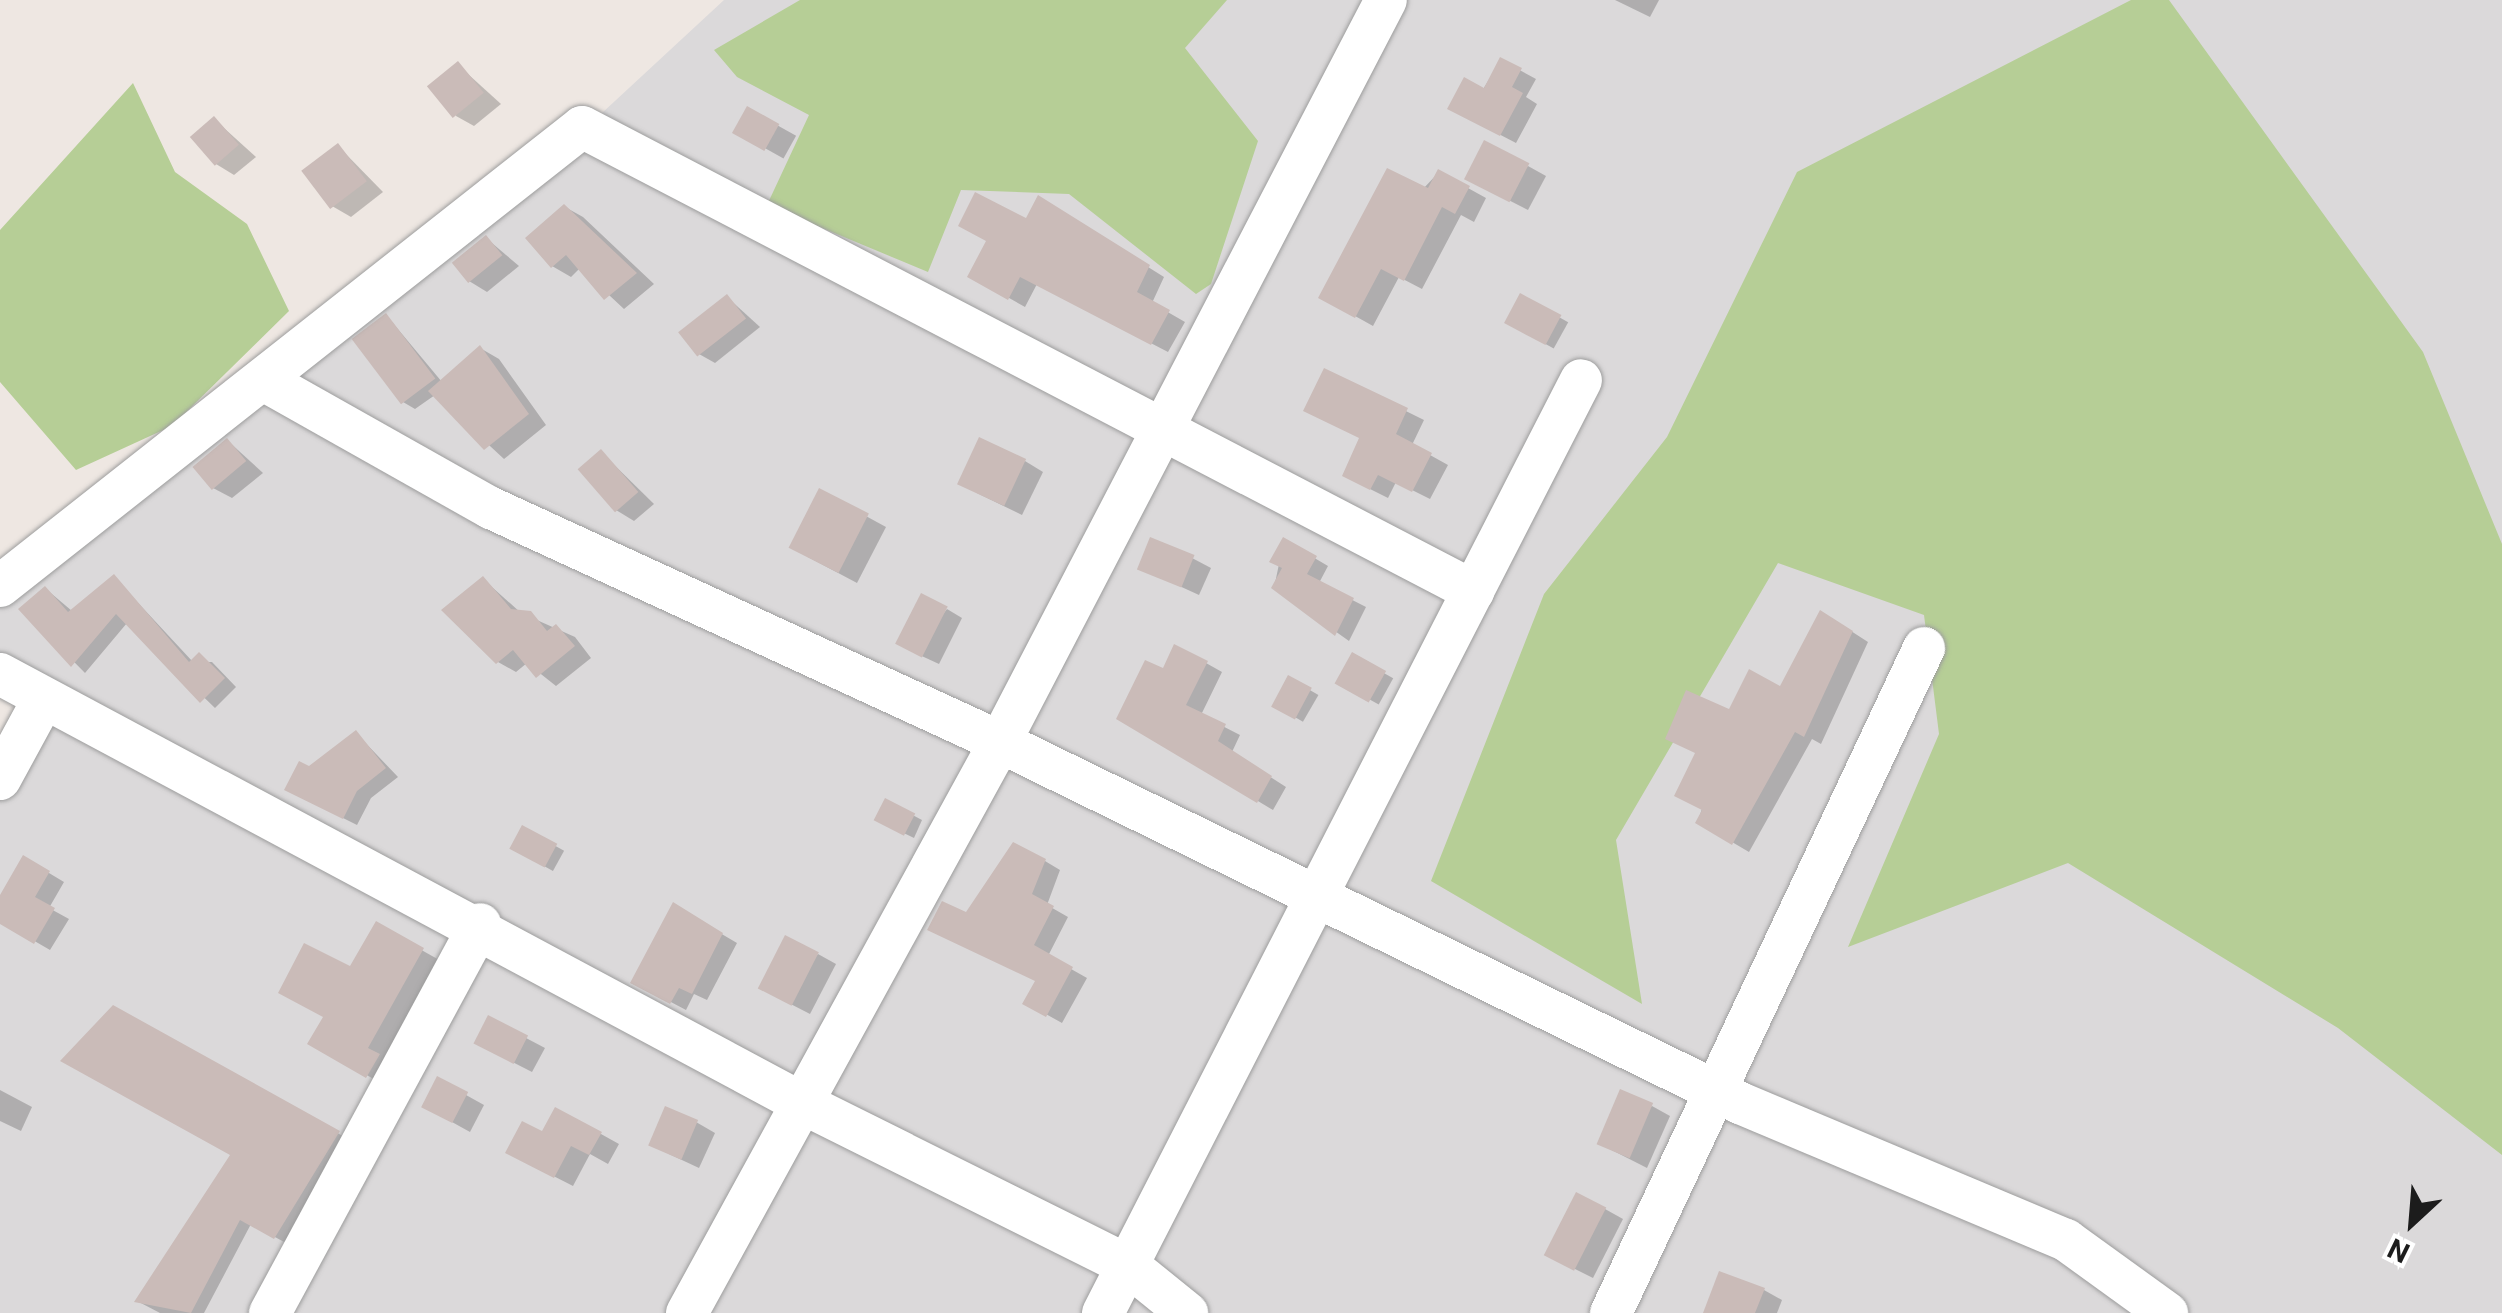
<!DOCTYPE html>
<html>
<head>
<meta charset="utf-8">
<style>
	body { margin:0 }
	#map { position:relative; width:2502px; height:1313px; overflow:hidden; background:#eee7e2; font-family:Roboto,sans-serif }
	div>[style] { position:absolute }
	.residential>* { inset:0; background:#dbd9da }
	.forest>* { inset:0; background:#b6ce96 }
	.shadow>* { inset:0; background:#0003; transform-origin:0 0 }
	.building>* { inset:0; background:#cabbb8; transform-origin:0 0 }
	.roads { filter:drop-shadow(0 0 2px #9d9d9d) drop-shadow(0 0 2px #9d9d9d) }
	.minor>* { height:42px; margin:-21px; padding:0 21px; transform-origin:21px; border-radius:21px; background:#fff }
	span { translate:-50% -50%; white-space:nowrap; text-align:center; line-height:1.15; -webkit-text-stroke:8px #fff; paint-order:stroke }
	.north { position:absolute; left:2362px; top:1173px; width:100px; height:100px; -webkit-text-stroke:8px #fff; paint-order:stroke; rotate:206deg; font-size:28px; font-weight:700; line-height:40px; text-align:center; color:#1c1c1c }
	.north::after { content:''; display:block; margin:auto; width:35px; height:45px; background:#1c1c1c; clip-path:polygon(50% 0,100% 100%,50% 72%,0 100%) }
</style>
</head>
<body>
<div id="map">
	<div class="residential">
		<div style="clip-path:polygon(724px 0,2502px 0,2502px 1313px,0 1313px,0 766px,42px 693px,0 671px,0 582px,454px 213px,602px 113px)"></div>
	</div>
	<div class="forest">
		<div style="clip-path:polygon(800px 0,1227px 0,1185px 48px,1258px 141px,1211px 284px,1196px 294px,1069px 194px,961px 190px,928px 272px,767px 205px,809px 115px,737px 77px,714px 50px)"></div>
		<div style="clip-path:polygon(2131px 0,2169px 0,2423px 352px,2502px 544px,2502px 1155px,2338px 1028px,2068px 863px,1848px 947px,1939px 734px,1924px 615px,1778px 563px,1616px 840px,1642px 1004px,1431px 881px,1544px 594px,1667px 437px,1797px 172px)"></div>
		<div style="clip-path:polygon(133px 83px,175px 172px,247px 224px,289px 311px,172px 426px,76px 470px,0 382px,0 230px)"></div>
	</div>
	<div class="shadow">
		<div style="clip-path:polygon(1615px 0,1659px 0,1650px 17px)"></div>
		<div style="clip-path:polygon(1501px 60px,1536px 79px,1526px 97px,1537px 104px,1516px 143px,1466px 117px)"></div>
		<div style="clip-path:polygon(458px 65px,501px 104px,474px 126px,456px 116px)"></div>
		<div style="left:748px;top:109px;width:55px;height:26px;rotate:29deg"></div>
		<div style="clip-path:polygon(214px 119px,256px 157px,234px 175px,216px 164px)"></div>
		<div style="clip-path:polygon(338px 146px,383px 192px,351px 217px,332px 206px)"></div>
		<div style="clip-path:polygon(1528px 166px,1546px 176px,1528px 210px,1485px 188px)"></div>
		<div style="clip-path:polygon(1439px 172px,1486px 198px,1474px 222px,1461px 215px,1422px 289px,1399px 277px,1373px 326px,1321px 297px)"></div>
		<div style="clip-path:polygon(565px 207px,583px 217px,654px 284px,624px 309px,580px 268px,571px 277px,552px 266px)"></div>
		<div style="clip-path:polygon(1054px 208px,1164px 277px,1152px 303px,1185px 322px,1168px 352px,1037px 284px,1025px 307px,970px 276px)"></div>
		<div style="clip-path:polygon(486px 238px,519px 266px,487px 292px,469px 281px)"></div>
		<div style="left:1521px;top:296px;width:54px;height:30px;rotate:29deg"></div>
		<div style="clip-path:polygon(727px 297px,760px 327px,715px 363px,699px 354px)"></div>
		<div style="clip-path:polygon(387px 316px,442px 382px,480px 348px,499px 359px,546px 425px,504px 459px,435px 395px,415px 409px,403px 402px)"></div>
		<div style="clip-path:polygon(1325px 371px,1424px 420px,1412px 445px,1448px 465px,1430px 499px,1396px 482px,1388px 498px,1362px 485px,1362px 438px)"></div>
		<div style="clip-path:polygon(228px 441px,263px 473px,232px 498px,213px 488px)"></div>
		<div style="clip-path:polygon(601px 452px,654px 504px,634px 521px,616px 510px)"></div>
		<div style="clip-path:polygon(1025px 461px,1043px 472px,1022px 515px,977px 493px)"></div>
		<div style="clip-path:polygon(820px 491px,886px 527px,857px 583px,808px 557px)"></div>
		<div style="clip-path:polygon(1284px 540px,1328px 566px,1319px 583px,1366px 607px,1349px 641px,1274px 588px)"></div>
		<div style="clip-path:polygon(1192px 558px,1211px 568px,1199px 595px,1140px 568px)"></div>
		<div style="clip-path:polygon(114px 577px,193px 662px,212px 662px,236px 687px,215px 708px,127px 623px,85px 673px,22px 609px,46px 589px,72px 611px)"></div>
		<div style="clip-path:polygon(483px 579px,521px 613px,575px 637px,591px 658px,556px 686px,527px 663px,516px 672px,498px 662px)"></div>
		<div style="clip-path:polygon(947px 609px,962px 618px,939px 664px,913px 652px)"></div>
		<div style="clip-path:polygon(1837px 622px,1868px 642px,1821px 744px,1812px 739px,1749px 852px,1698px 822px,1730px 712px,1781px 689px)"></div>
		<div style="left:1353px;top:656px;width:46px;height:30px;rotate:29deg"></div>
		<div style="clip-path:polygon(1206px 663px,1222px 672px,1201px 715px,1240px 735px,1232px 752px,1286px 787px,1273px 810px,1120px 718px,1164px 671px)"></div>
		<div style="left:1289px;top:678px;width:34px;height:31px;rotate:30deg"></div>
		<div style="clip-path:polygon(356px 733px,398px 777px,371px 798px,357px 825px,301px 797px,310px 769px)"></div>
		<div style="clip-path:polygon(886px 801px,922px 820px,914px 838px,885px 824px)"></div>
		<div style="left:523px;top:828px;width:47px;height:23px;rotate:29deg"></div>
		<div style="clip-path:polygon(24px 858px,64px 882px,49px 908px,69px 919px,50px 950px,0 921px,0 900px)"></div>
		<div style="clip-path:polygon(1045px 861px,1060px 870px,1047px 905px,1068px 917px,1048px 956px,1087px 978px,1062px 1023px,1026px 1003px,1038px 981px,967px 915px)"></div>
		<div style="clip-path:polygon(674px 906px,737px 943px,707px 1000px,694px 994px,686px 1010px,633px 982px)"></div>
		<div style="clip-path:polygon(377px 925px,441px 961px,386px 1086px,310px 1043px)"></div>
		<div style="clip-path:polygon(818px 954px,836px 964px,810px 1014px,779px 998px)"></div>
		<div style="clip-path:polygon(114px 1008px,348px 1139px,286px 1243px,251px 1224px,204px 1313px,160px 1313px,137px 1301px,234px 1155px)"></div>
		<div style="clip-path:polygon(490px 1019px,545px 1048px,532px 1072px,495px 1053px)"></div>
		<div style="clip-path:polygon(0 1090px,32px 1107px,21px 1131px,0 1121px)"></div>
		<div style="clip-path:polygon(466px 1095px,484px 1105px,470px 1132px,423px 1106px)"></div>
		<div style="clip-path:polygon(1652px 1106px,1670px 1116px,1647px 1168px,1598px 1143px)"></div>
		<div style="clip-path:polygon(696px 1122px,715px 1133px,699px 1168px,669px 1154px)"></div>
		<div style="clip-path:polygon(601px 1134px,619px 1144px,608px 1164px,590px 1154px,573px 1186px,526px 1162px,544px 1135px)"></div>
		<div style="clip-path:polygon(1605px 1209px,1623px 1219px,1593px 1278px,1565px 1264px)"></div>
		<div style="clip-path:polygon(1764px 1290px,1782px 1300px,1777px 1313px,1714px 1313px)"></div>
	</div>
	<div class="building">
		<div style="clip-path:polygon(1500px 57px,1522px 68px,1512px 87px,1523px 93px,1500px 136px,1447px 109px,1464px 77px,1484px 88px)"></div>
		<div style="left:458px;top:61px;width:41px;height:40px;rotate:51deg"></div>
		<div style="left:747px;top:106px;width:37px;height:31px;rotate:29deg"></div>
		<div style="left:214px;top:116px;width:38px;height:32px;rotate:49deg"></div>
		<div style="left:1484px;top:140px;width:51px;height:44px;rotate:27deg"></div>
		<div style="left:338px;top:143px;width:48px;height:46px;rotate:53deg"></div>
		<div style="clip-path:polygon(1387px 168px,1428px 188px,1438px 169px,1470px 186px,1455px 214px,1442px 207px,1404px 281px,1381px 269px,1355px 318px,1318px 298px)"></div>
		<div style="clip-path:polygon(975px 192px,1026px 218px,1038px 195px,1150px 265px,1137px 292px,1170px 310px,1151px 345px,1020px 277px,1008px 300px,967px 277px,986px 241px,958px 226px)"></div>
		<div style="clip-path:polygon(564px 204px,637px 273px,604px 300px,566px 255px,551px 268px,525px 238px)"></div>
		<div style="left:486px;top:235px;width:26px;height:44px;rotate:51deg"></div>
		<div style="left:1520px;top:293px;width:47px;height:34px;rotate:28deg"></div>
		<div style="left:727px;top:294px;width:31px;height:62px;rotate:52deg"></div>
		<div style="left:386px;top:313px;width:82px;height:43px;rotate:53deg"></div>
		<div style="clip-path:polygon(480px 345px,529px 414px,484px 450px,428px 391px)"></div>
		<div style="clip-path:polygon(1324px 368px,1408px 408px,1396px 434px,1432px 453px,1412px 492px,1378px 475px,1370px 490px,1342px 476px,1359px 438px,1303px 411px)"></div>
		<div style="left:979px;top:437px;width:52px;height:52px;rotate:25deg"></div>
		<div style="left:227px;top:438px;width:30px;height:45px;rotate:50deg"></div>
		<div style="left:601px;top:449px;width:57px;height:31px;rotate:49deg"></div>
		<div style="left:819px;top:488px;width:56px;height:67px;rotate:27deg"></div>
		<div style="left:1150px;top:537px;width:48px;height:35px;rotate:22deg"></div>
		<div style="clip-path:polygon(1283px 537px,1317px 556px,1307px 574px,1354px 598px,1335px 636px,1271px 588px,1282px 568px,1269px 562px)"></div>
		<div style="clip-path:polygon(114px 574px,189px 662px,199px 652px,225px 678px,200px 703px,116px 614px,71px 667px,18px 609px,45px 586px,68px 612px)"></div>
		<div style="clip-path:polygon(483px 576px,511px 609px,531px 611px,547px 631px,556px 624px,575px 646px,536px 678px,513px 650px,496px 664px,441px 610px)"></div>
		<div style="left:921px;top:593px;width:30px;height:57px;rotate:27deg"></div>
		<div style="clip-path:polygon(1820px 610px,1853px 631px,1804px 737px,1795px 732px,1732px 845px,1695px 823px,1702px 810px,1674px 796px,1695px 753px,1665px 739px,1686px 690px,1729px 709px,1749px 669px,1780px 686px)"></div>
		<div style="clip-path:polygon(1174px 644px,1208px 661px,1186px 705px,1226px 724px,1218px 741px,1272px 776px,1257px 803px,1116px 719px,1145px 660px,1163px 668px)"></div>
		<div style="left:1352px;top:652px;width:39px;height:36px;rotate:29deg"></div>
		<div style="left:1288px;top:675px;width:27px;height:36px;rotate:28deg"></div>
		<div style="clip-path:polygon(356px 730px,386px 768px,357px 791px,343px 819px,284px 790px,299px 761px,309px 766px)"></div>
		<div style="left:885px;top:798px;width:34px;height:25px;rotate:27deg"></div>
		<div style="left:522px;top:825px;width:40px;height:27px;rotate:28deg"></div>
		<div style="clip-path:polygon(1013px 842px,1046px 859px,1032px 894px,1054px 906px,1034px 945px,1073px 967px,1046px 1017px,1022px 1004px,1035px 981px,927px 930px,942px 901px,966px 912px)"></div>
		<div style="clip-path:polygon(23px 855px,50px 871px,35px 897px,55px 908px,34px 944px,0 924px,0 895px)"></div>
		<div style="clip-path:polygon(673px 902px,723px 933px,692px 994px,679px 988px,670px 1004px,630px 983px)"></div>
		<div style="clip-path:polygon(376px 921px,424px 948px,368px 1048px,380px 1054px,366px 1078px,307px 1044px,323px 1017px,278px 993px,304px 943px,350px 966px)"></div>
		<div style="left:785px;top:935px;width:38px;height:60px;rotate:27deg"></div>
		<div style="clip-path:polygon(113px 1005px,340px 1131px,274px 1239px,240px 1220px,191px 1313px,134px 1302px,230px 1155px,60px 1061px)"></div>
		<div style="left:488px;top:1015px;width:45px;height:32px;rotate:27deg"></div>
		<div style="left:437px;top:1076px;width:35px;height:35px;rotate:27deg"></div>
		<div style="left:1620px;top:1089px;width:36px;height:60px;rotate:23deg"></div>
		<div style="left:665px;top:1106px;width:36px;height:43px;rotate:23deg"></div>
		<div style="clip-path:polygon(555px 1107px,602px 1132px,589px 1155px,571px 1146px,554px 1178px,505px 1153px,522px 1121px,542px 1131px)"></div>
		<div style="left:1576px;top:1192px;width:34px;height:71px;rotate:27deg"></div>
		<div style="clip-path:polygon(1719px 1271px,1765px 1288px,1755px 1313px,1703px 1313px)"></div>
	</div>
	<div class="roads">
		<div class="minor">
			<div style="left:267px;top:382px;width:257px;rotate:29.4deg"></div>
			<div style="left:491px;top:508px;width:560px;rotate:24.69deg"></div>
			<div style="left:1000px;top:742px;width:823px;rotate:26deg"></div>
			<div style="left:1740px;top:1103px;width:354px;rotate:22.8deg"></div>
			<div style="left:2066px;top:1240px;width:125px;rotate:35.9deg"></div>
			<div style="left:0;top:586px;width:741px;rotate:-38.26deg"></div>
			<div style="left:582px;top:127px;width:1005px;rotate:27.51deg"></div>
			<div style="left:0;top:674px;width:907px;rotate:28.15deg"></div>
			<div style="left:800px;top:1102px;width:368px;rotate:26.5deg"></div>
			<div style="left:1129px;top:1266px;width:75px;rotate:39deg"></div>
			<div style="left:0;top:779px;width:92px;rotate:-61.5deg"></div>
			<div style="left:270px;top:1313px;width:442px;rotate:-61.6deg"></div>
			<div style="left:687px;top:1313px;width:651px;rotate:-61.27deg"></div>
			<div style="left:1000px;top:742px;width:836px;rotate:-62.52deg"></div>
			<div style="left:1103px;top:1313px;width:1048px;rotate:-62.87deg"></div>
			<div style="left:1611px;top:1313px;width:735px;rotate:-64.79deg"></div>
		</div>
	</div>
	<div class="north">N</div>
</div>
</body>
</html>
